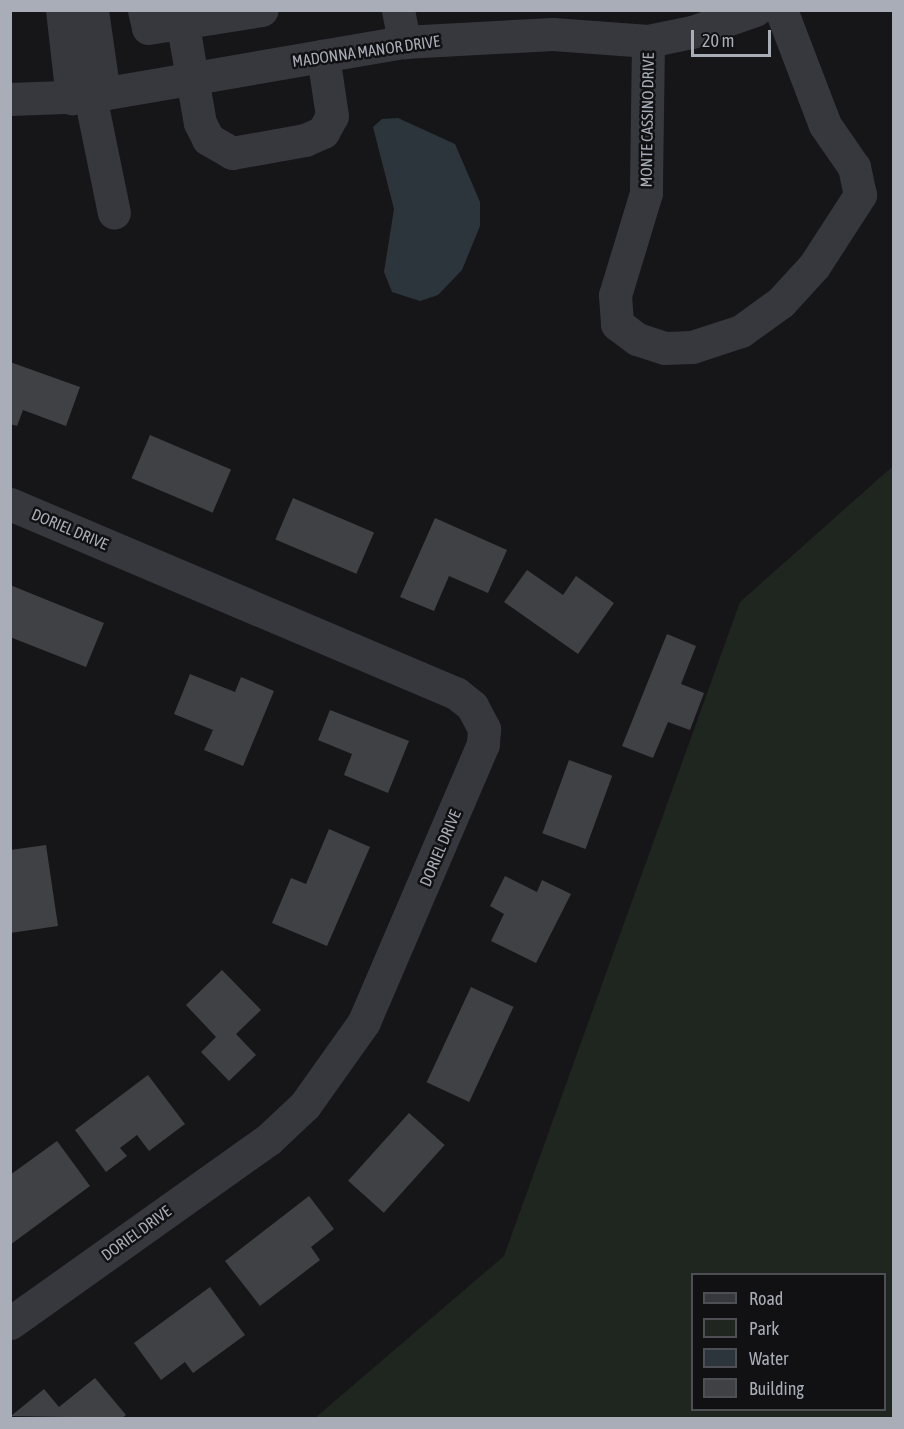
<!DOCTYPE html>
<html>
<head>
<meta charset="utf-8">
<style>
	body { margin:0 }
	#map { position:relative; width:904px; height:1429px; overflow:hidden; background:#161618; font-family:"Asap Condensed",sans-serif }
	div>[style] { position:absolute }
	.green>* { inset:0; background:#1e261f }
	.water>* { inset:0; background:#2c353c }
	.building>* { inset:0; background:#404145; transform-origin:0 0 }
	.minor>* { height:33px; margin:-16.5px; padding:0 16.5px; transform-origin:16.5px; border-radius:16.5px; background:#37383d }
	span { translate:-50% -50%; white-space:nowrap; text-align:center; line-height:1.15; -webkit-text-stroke:5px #111113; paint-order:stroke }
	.street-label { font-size:16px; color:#a8adb8 }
	.frame { position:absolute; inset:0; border:12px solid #a8adb8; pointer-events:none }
	.legend { position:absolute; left:691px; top:1273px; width:195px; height:138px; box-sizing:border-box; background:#111113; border:2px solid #4d4f55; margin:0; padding:8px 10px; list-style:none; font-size:18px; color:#a8adb8 }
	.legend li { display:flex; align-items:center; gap:12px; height:30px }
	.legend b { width:30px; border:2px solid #4d4f55 }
	.scale { position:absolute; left:691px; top:30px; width:80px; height:27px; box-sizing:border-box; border:3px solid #a8adb8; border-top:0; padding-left:8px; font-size:18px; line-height:21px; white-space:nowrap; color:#a8adb8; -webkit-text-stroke:4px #111113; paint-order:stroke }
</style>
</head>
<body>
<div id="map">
	<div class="green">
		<div style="clip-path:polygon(evenodd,893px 466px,893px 1418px,315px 1418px,504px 1256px,740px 602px,893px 466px,692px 1274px,884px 1274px,884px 1410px,692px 1410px,692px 1274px)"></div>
	</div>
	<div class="water">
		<div style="clip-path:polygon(398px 118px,455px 144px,480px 202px,480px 226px,462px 270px,438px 295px,420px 301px,392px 292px,384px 272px,394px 209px,373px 127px,382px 119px)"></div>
	</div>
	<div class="building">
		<div style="clip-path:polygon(10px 362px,80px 387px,66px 426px,23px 410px,17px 426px,10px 424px)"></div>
		<div style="left:150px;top:435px;width:88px;height:47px;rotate:23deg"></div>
		<div style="left:293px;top:498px;width:88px;height:45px;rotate:23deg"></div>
		<div style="clip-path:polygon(435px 518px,507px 550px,488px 593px,449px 576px,434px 611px,400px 597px)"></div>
		<div style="clip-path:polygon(527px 570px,563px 595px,576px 576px,614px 603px,578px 654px,504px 602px)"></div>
		<div style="clip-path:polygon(10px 585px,104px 623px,86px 667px,10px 637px)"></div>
		<div style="clip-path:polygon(667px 634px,696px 646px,681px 684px,704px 693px,690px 730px,668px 722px,653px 758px,622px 746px)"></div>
		<div style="clip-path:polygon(190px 674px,235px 692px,241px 677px,274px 691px,243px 766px,204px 750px,213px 730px,174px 714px)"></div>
		<div style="clip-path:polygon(330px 710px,409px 741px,388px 793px,344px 775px,352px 754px,318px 740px)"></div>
		<div style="left:569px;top:760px;width:46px;height:78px;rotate:20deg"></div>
		<div style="clip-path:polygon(329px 829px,370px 847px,327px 946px,272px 923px,291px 878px,306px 884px)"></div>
		<div style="clip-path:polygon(46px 845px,58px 926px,10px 933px,10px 850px)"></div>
		<div style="clip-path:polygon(505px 876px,537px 892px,542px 880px,571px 894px,536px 963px,491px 941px,504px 914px,490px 906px)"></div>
		<div style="clip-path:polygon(222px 970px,261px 1010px,236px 1034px,256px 1055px,229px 1081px,201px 1052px,216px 1037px,186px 1005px)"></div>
		<div style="left:471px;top:987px;width:47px;height:105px;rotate:25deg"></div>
		<div style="clip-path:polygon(148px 1075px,185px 1124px,149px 1151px,137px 1135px,120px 1148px,127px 1156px,106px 1172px,75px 1130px)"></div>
		<div style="left:409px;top:1113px;width:48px;height:91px;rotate:42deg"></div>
		<div style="clip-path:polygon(57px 1141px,90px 1186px,10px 1245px,10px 1175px)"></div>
		<div style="clip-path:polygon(309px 1196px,334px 1229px,311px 1247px,320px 1260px,260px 1306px,225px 1261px)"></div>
		<div style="clip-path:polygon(210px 1287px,245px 1335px,193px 1373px,185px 1362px,161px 1380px,134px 1343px)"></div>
		<div style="clip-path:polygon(95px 1378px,126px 1415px,122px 1418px,11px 1416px,44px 1389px,59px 1407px)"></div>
	</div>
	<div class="minor">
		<div style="left:62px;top:10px;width:89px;rotate:83.5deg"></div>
		<div style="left:92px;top:10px;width:85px;rotate:81.9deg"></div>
		<div style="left:144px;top:10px;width:18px;rotate:77deg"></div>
		<div style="left:148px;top:28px;width:115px;rotate:-9deg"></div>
		<div style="left:398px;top:10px;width:33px;rotate:79deg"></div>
		<div style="left:183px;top:26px;width:98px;rotate:80.1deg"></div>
		<div style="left:200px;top:123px;width:18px;rotate:63deg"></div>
		<div style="left:208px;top:139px;width:28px;rotate:30deg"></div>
		<div style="left:232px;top:153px;width:74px;rotate:-10.1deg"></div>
		<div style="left:305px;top:140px;width:20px;rotate:-24deg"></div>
		<div style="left:323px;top:132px;width:18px;rotate:-61deg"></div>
		<div style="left:332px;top:116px;width:61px;rotate:-98.5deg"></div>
		<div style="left:648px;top:41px;width:152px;rotate:90.8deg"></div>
		<div style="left:646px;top:193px;width:107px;rotate:106.9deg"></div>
		<div style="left:615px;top:295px;width:29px;rotate:86deg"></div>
		<div style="left:617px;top:324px;width:25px;rotate:37deg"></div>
		<div style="left:637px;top:339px;width:29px;rotate:18deg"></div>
		<div style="left:665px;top:348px;width:27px;rotate:-2deg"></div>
		<div style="left:692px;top:347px;width:52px;rotate:-18.1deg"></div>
		<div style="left:741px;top:331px;width:49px;rotate:-35.9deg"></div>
		<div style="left:781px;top:302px;width:49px;rotate:-47.5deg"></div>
		<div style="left:814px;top:266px;width:85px;rotate:-57.1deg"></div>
		<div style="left:860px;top:195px;width:29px;rotate:-102deg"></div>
		<div style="left:854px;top:167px;width:51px;rotate:-124.6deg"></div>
		<div style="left:825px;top:125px;width:123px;rotate:-110.9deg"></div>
		<div style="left:90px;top:96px;width:119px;rotate:78.4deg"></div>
		<div style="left:10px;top:99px;width:80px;rotate:-2.1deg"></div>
		<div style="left:90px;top:96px;width:319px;rotate:-9.8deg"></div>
		<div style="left:404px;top:42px;width:149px;rotate:-3.1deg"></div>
		<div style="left:553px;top:34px;width:95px;rotate:4.2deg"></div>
		<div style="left:648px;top:41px;width:45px;rotate:-11.6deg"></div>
		<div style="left:692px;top:32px;width:67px;rotate:-19.2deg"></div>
		<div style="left:10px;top:504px;width:484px;rotate:23deg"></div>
		<div style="left:456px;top:693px;width:21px;rotate:39deg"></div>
		<div style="left:472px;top:706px;width:26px;rotate:62deg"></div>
		<div style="left:484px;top:729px;width:15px;rotate:94deg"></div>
		<div style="left:483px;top:744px;width:302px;rotate:113.2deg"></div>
		<div style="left:364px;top:1022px;width:102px;rotate:125.4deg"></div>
		<div style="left:305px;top:1105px;width:50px;rotate:136.6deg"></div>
		<div style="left:269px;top:1139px;width:318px;rotate:144.6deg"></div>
	</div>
	<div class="street-label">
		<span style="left:366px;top:51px;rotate:-8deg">MADONNA MANOR DRIVE</span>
		<span style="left:647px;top:120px;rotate:-89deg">MONTE CASSINO DRIVE</span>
		<span style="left:70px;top:529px;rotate:23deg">DORIEL DRIVE</span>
		<span style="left:440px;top:848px;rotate:-67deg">DORIEL DRIVE</span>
		<span style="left:136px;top:1233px;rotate:-36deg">DORIEL DRIVE</span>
	</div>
	<div class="frame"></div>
	<ul class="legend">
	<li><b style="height:8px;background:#37383d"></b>Road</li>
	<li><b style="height:16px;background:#1e261f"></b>Park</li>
	<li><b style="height:16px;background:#2c353c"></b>Water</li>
	<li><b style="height:16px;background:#404145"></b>Building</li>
	</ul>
	<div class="scale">20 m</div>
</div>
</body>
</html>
